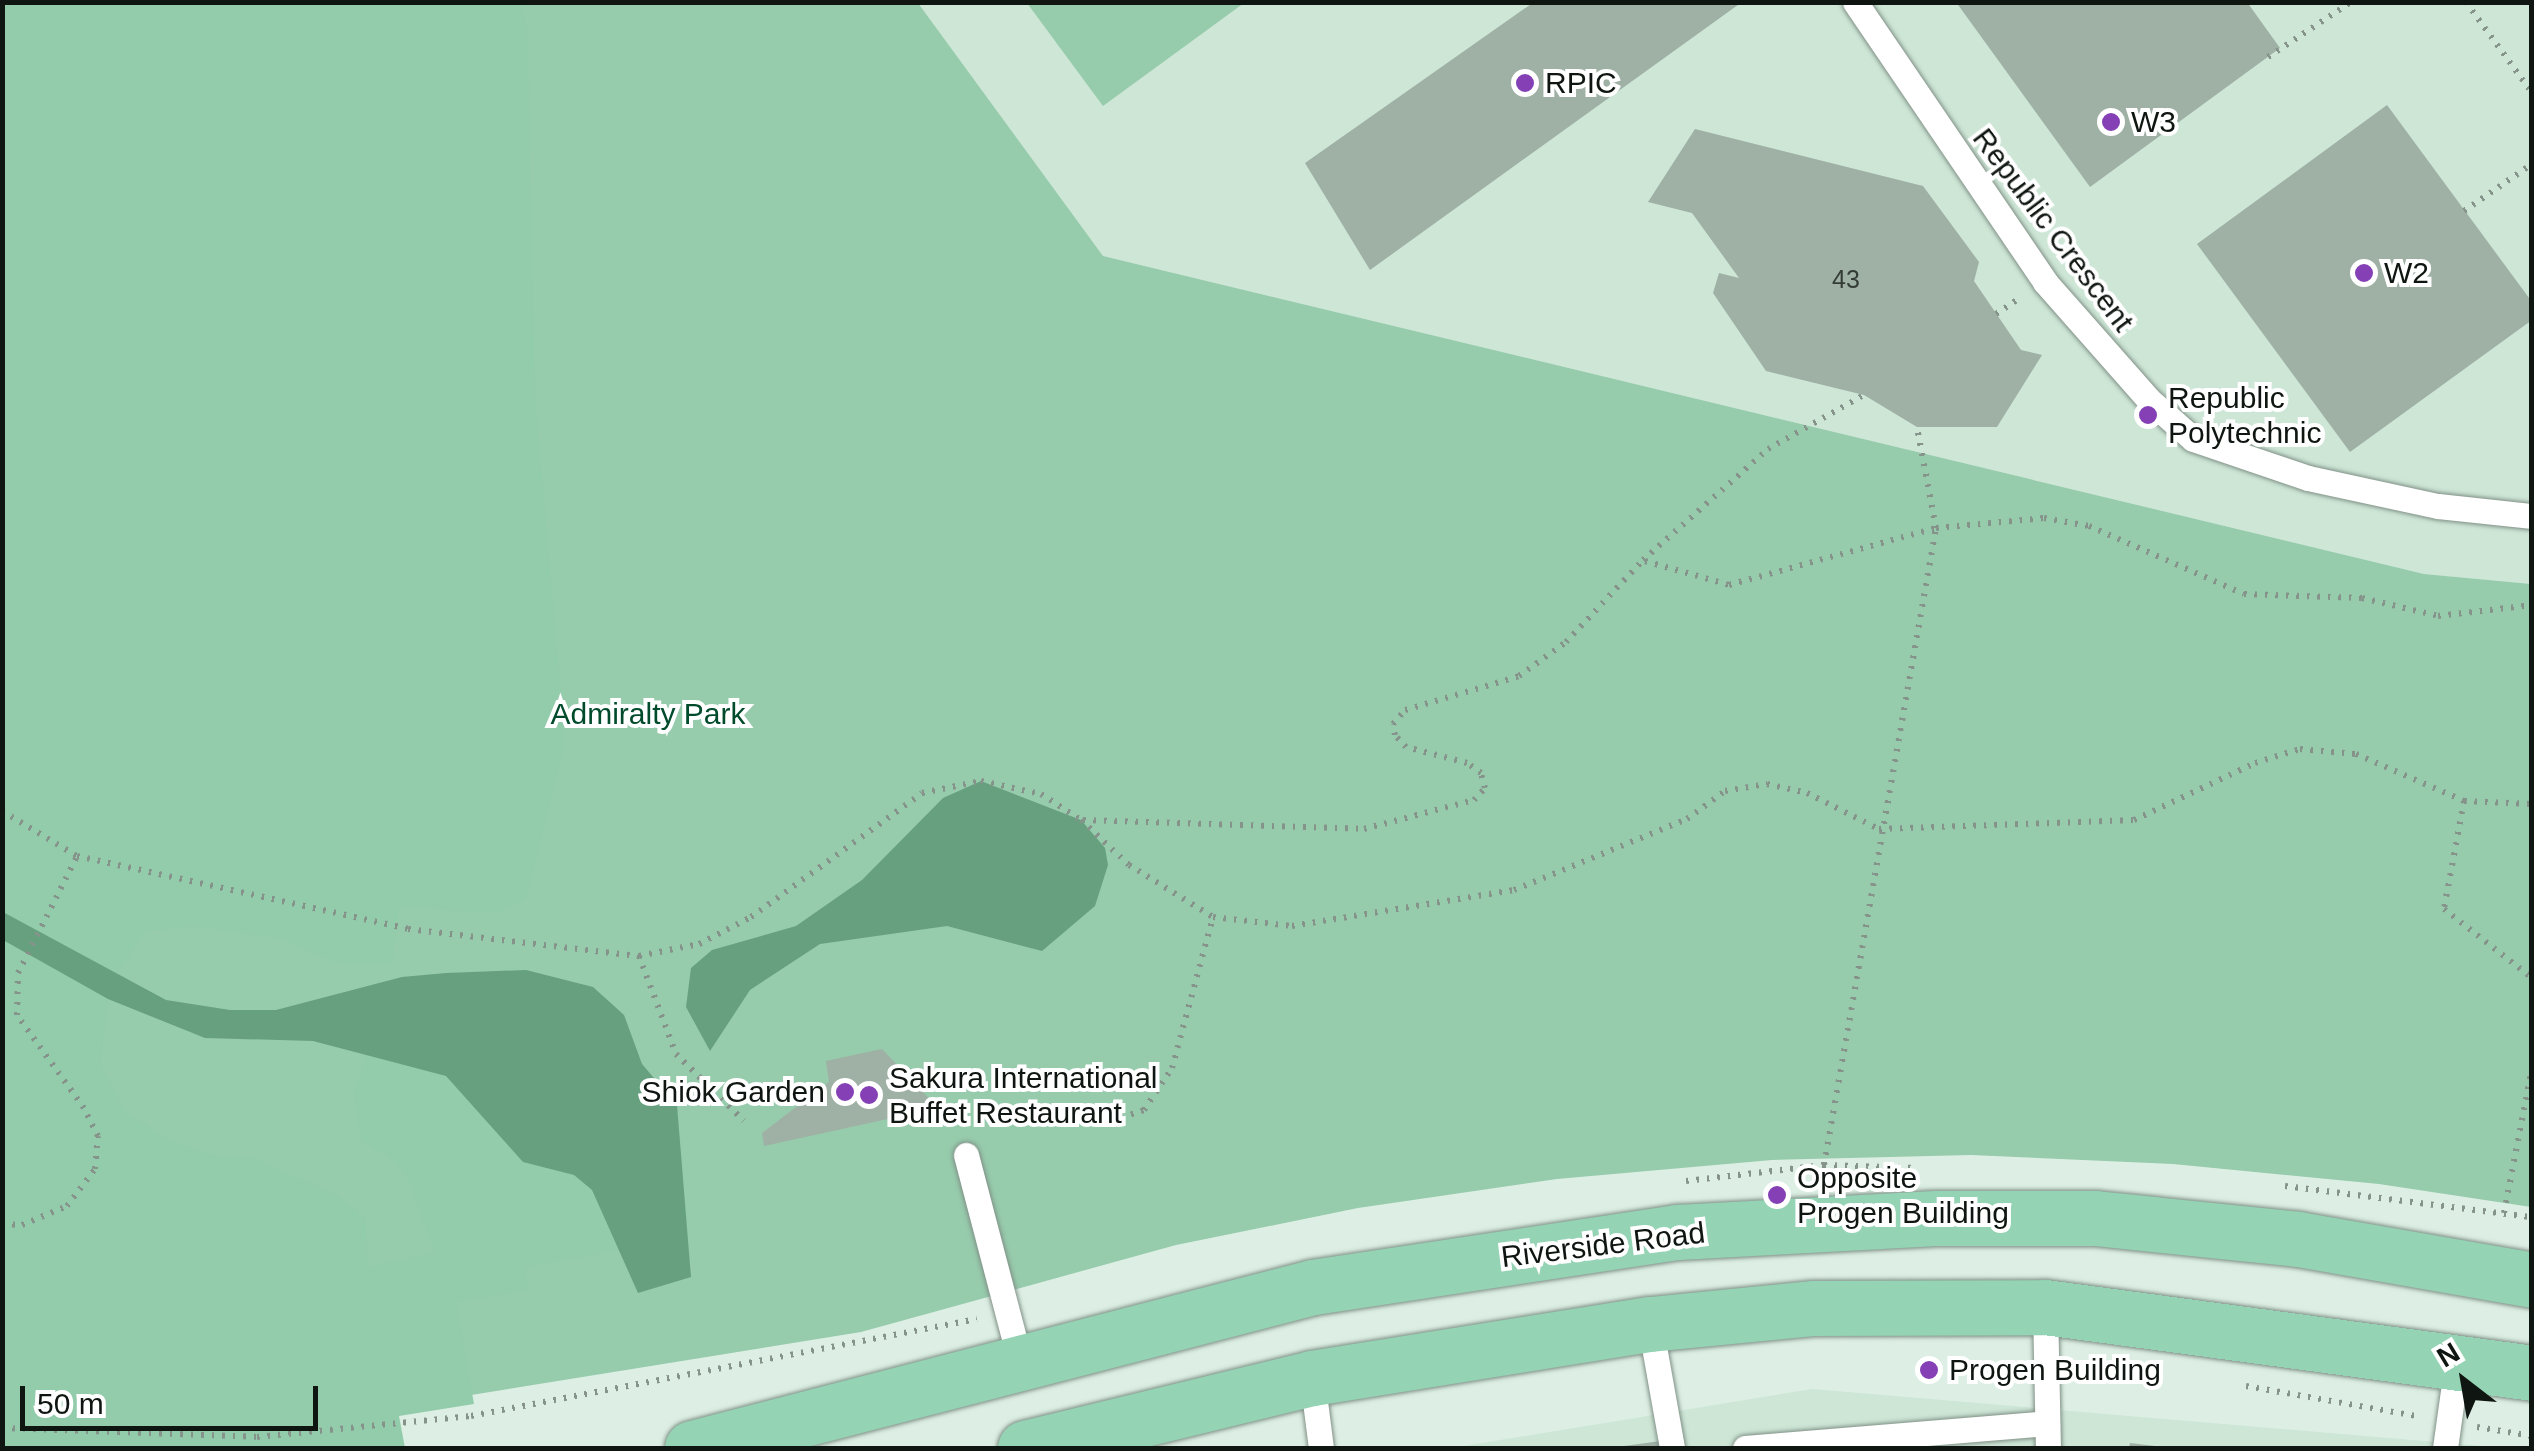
<!DOCTYPE html>
<html>
<head>
<meta charset="utf-8">
<style>
	body { margin:0 }
	#map { position:relative; width:2534px; height:1451px; overflow:hidden; background:#ddefe4; font-family:Arial,sans-serif }
	div>[style] { position:absolute }
	.built>* { inset:0; background:#cde6d6 }
	.green>* { inset:0; background:#96cbac }
	.forest>* { inset:0; background:#92ccaa }
	.water>* { inset:0; background:#67a07f }
	.building>* { inset:0; background:#9fb0a5 }
	.path>* { height:6px; margin-top:-3px; transform-origin:0; background:repeating-linear-gradient(90deg,#86938b 0 2.5px,transparent 0 10.5px) }
	.roads { filter:drop-shadow(0 0 2px #819187) drop-shadow(0 0 2px #819187) }
	.service>* { height:25px; margin:-12.5px; padding:0 12.5px; transform-origin:12.5px; border-radius:12.5px; background:#fff }
	.primary>* { height:55px; margin:-27.5px; padding:0 27.5px; transform-origin:27.5px; border-radius:27.5px; background:#94d3b3 }
	.dots>* { width:28px; height:28px; translate:-50% -50%; box-sizing:border-box; border:5px solid #fff; border-radius:50% }
	span { translate:-50% -50%; white-space:nowrap; text-align:center; line-height:1.15; -webkit-text-stroke:8px #fff; paint-order:stroke }
	.number-label { font-size:25px; color:#333c36 }
	.number-label span { -webkit-text-stroke-width:0 }
	.poi-label { font-size:30px; color:#0f1511 }
	.left { translate:0 -50%; text-align:left }
	.right { translate:-100% -50%; text-align:right }
	.street-label { font-size:30px; color:#0f1511 }
	.park-label { font-size:30px; color:#004b2c }
	.frame { position:absolute; inset:0; border:5px solid #0f1511; pointer-events:none }
	.north { position:absolute; left:2414px; top:1331px; width:100px; height:100px; -webkit-text-stroke:8px #fff; paint-order:stroke; rotate:329deg; font-size:28px; font-weight:700; line-height:40px; text-align:center; color:#0f1511 }
	.north::after { content:''; display:block; margin:auto; width:35px; height:45px; background:#0f1511; clip-path:polygon(50% 0,100% 100%,50% 72%,0 100%) }
	.scale { position:absolute; left:20px; top:1386px; width:298px; height:45px; box-sizing:border-box; border:5px solid #0f1511; border-top:0; padding-left:12px; font-size:30px; line-height:35px; white-space:nowrap; color:#0f1511; -webkit-text-stroke:8px #fff; paint-order:stroke }
</style>
</head>
<body>
<div id="map">
	<div class="built">
		<div style="clip-path:polygon(918px 3px,2531px 3px,2531px 584px,2424px 574px,1103px 256px)"></div>
		<div style="clip-path:polygon(1812px 1389px,2506px 1448px,1452px 1448px)"></div>
	</div>
	<div class="green">
		<div style="clip-path:polygon(2px 3px,918px 3px,1103px 256px,2424px 574px,2531px 584px,2531px 1207px,2379px 1184px,2173px 1164px,1971px 1155px,1772px 1160px,1557px 1179px,1358px 1208px,1176px 1245px,861px 1332px,397px 1407px,3px 1413px)"></div>
		<div style="clip-path:polygon(1027px 3px,1244px 3px,1103px 106px)"></div>
	</div>
	<div class="forest">
		<div style="clip-path:polygon(3px 3px,520px 3px,527px 28px,535px 398px,565px 742px,526px 900px,498px 913px,399px 907px,392px 965px,335px 962px,277px 938px,195px 926px,145px 931px,116px 975px,3px 912px)"></div>
		<div style="clip-path:polygon(2px 940px,108px 999px,100px 1065px,125px 1111px,161px 1136px,207px 1154px,256px 1159px,336px 1195px,365px 1217px,368px 1267px,435px 1253px,409px 1180px,396px 1162px,361px 1140px,354px 1094px,366px 1055px,446px 1076px,523px 1162px,574px 1175px,592px 1190px,621px 1250px,525px 1267px,528px 1290px,456px 1302px,474px 1404px,399px 1416px,405px 1448px,3px 1448px)"></div>
	</div>
	<div class="water">
		<div style="clip-path:polygon(981px 781px,1081px 820px,1105px 848px,1108px 865px,1095px 906px,1042px 951px,947px 926px,820px 944px,750px 990px,710px 1051px,686px 1007px,691px 968px,712px 950px,796px 926px,862px 880px,943px 798px)"></div>
		<div style="clip-path:polygon(3px 912px,166px 1000px,230px 1010px,276px 1010px,402px 977px,446px 973px,526px 970px,593px 987px,624px 1015px,642px 1064px,677px 1105px,691px 1277px,638px 1293px,592px 1190px,574px 1175px,523px 1162px,446px 1076px,313px 1041px,205px 1038px,108px 999px,3px 940px)"></div>
	</div>
	<div class="building">
		<div style="clip-path:polygon(1534px 2px,1742px 2px,1370px 270px,1305px 163px)"></div>
		<div style="clip-path:polygon(1956px 2px,2247px 2px,2280px 48px,2090px 187px)"></div>
		<div style="clip-path:polygon(2387px 105px,2532px 302px,2532px 320px,2350px 452px,2197px 244px)"></div>
		<div style="clip-path:polygon(1695px 129px,1923px 186px,1979px 262px,1974px 281px,2021px 350px,2042px 355px,1997px 427px,1917px 427px,1864px 395px,1766px 371px,1713px 293px,1719px 273px,1739px 278px,1692px 213px,1648px 202px)"></div>
		<div style="clip-path:polygon(882px 1049px,938px 1108px,764px 1146px,762px 1133px,829px 1082px,826px 1061px)"></div>
		<div style="clip-path:polygon(1668px 1440px,1670px 1448px,1624px 1448px,1624px 1446px)"></div>
		<div style="clip-path:polygon(2130px 1443px,2155px 1446px,2155px 1448px,2129px 1448px)"></div>
	</div>
	<div class="path">
		<div style="left:2466px;top:2px;width:112px;rotate:54deg"></div>
		<div style="left:2268px;top:57px;width:100px;rotate:-33.5deg"></div>
		<div style="left:2464px;top:211px;width:83px;rotate:-34.7deg"></div>
		<div style="left:1996px;top:314px;width:29px;rotate:-34deg"></div>
		<div style="left:1645px;top:561px;width:87px;rotate:15.9deg"></div>
		<div style="left:1729px;top:585px;width:215px;rotate:-15.4deg"></div>
		<div style="left:1936px;top:528px;width:108px;rotate:-5.3deg"></div>
		<div style="left:2044px;top:518px;width:46px;rotate:10.1deg"></div>
		<div style="left:2089px;top:526px;width:169px;rotate:23.7deg"></div>
		<div style="left:2244px;top:594px;width:118px;rotate:1.9deg"></div>
		<div style="left:2362px;top:598px;width:78px;rotate:13.3deg"></div>
		<div style="left:2438px;top:616px;width:95px;rotate:-6.7deg"></div>
		<div style="left:2464px;top:801px;width:110px;rotate:100.5deg"></div>
		<div style="left:2444px;top:909px;width:112px;rotate:38.1deg"></div>
		<div style="left:2px;top:811px;width:87px;rotate:31deg"></div>
		<div style="left:1083px;top:820px;width:281px;rotate:1.8deg"></div>
		<div style="left:1364px;top:829px;width:114px;rotate:-14.8deg"></div>
		<div style="left:1474px;top:800px;width:16px;rotate:-47deg"></div>
		<div style="left:1485px;top:788px;width:16px;rotate:-105deg"></div>
		<div style="left:1481px;top:773px;width:17px;rotate:-144deg"></div>
		<div style="left:1467px;top:763px;width:63px;rotate:-165.3deg"></div>
		<div style="left:1406px;top:747px;width:16px;rotate:-133deg"></div>
		<div style="left:1395px;top:735px;width:11px;rotate:-100deg"></div>
		<div style="left:1393px;top:724px;width:18px;rotate:-49deg"></div>
		<div style="left:1405px;top:710px;width:119px;rotate:-16.6deg"></div>
		<div style="left:1519px;top:676px;width:58px;rotate:-35.9deg"></div>
		<div style="left:1566px;top:642px;width:112px;rotate:-46.8deg"></div>
		<div style="left:1643px;top:560px;width:167px;rotate:-41.6deg"></div>
		<div style="left:1768px;top:449px;width:110px;rotate:-29.4deg"></div>
		<div style="left:639px;top:956px;width:105px;rotate:69.3deg"></div>
		<div style="left:676px;top:1054px;width:95px;rotate:44.6deg"></div>
		<div style="left:1111px;top:1121px;width:35px;rotate:-18deg"></div>
		<div style="left:1144px;top:1110px;width:50px;rotate:-56.3deg"></div>
		<div style="left:1172px;top:1068px;width:156px;rotate:-74.8deg"></div>
		<div style="left:1824px;top:1165px;width:647px;rotate:-80.03deg"></div>
		<div style="left:1936px;top:528px;width:103px;rotate:-100.7deg"></div>
		<div style="left:1686px;top:1181px;width:139px;rotate:-6.6deg"></div>
		<div style="left:1824px;top:1165px;width:94px;rotate:1.8deg"></div>
		<div style="left:2285px;top:1186px;width:249px;rotate:7.2deg"></div>
		<div style="left:2504px;top:1213px;width:148px;rotate:-79.1deg"></div>
		<div style="left:2px;top:1224px;width:20px;rotate:3deg"></div>
		<div style="left:22px;top:1225px;width:49px;rotate:-22.9deg"></div>
		<div style="left:67px;top:1206px;width:46px;rotate:-52.9deg"></div>
		<div style="left:95px;top:1169px;width:33px;rotate:-85deg"></div>
		<div style="left:98px;top:1136px;width:31px;rotate:-117deg"></div>
		<div style="left:84px;top:1108px;width:115px;rotate:-125.8deg"></div>
		<div style="left:17px;top:1015px;width:42px;rotate:-88.6deg"></div>
		<div style="left:18px;top:973px;width:131px;rotate:-63.2deg"></div>
		<div style="left:77px;top:856px;width:339px;rotate:12.4deg"></div>
		<div style="left:408px;top:929px;width:233px;rotate:6.7deg"></div>
		<div style="left:639px;top:956px;width:61px;rotate:-11.3deg"></div>
		<div style="left:699px;top:944px;width:59px;rotate:-27.4deg"></div>
		<div style="left:751px;top:917px;width:211px;rotate:-35.9deg"></div>
		<div style="left:922px;top:793px;width:60px;rotate:-11.5deg"></div>
		<div style="left:981px;top:781px;width:61px;rotate:12.2deg"></div>
		<div style="left:1041px;top:794px;width:48px;rotate:33deg"></div>
		<div style="left:1081px;top:820px;width:66px;rotate:43.2deg"></div>
		<div style="left:1129px;top:865px;width:99px;rotate:31.8deg"></div>
		<div style="left:1213px;top:917px;width:80px;rotate:6.5deg"></div>
		<div style="left:1292px;top:926px;width:225px;rotate:-9.2deg"></div>
		<div style="left:1514px;top:890px;width:187px;rotate:-22.3deg"></div>
		<div style="left:1687px;top:819px;width:47px;rotate:-36.4deg"></div>
		<div style="left:1725px;top:791px;width:43px;rotate:-9.5deg"></div>
		<div style="left:1767px;top:784px;width:41px;rotate:12.7deg"></div>
		<div style="left:1807px;top:793px;width:80px;rotate:26.6deg"></div>
		<div style="left:1879px;top:829px;width:255px;rotate:-2deg"></div>
		<div style="left:2134px;top:820px;width:134px;rotate:-25.2deg"></div>
		<div style="left:2255px;top:763px;width:47px;rotate:-17.3deg"></div>
		<div style="left:2300px;top:749px;width:56px;rotate:5.1deg"></div>
		<div style="left:2356px;top:754px;width:118px;rotate:23.5deg"></div>
		<div style="left:2464px;top:801px;width:68px;rotate:2.5deg"></div>
		<div style="left:2246px;top:1386px;width:178px;rotate:10deg"></div>
		<div style="left:2477px;top:1427px;width:56px;rotate:9.3deg"></div>
		<div style="left:2px;top:1428px;width:255px;rotate:2deg"></div>
		<div style="left:257px;top:1437px;width:215px;rotate:-5.6deg"></div>
		<div style="left:471px;top:1416px;width:515px;rotate:-10.85deg"></div>
	</div>
	<div class="roads">
		<div class="service">
			<div style="left:1855px;top:2px;width:338px;rotate:55.8deg"></div>
			<div style="left:2045px;top:282px;width:156px;rotate:48.6deg"></div>
			<div style="left:2148px;top:399px;width:60px;rotate:41.6deg"></div>
			<div style="left:2193px;top:439px;width:121px;rotate:18.7deg"></div>
			<div style="left:2308px;top:478px;width:133px;rotate:12.2deg"></div>
			<div style="left:2438px;top:506px;width:95px;rotate:6.1deg"></div>
			<div style="left:966px;top:1155px;width:217px;rotate:75.3deg"></div>
			<div style="left:2045px;top:1307px;width:141px;rotate:88.8deg"></div>
			<div style="left:1650px;top:1324px;width:126px;rotate:79.9deg"></div>
			<div style="left:1312px;top:1378px;width:71px;rotate:82.7deg"></div>
			<div style="left:1745px;top:1448px;width:303px;rotate:-4.7deg"></div>
			<div style="left:2445px;top:1448px;width:86px;rotate:-82deg"></div>
		</div>
		<div class="primary">
			<div style="left:692px;top:1448px;width:642px;rotate:-14.53deg"></div>
			<div style="left:1313px;top:1287px;width:369px;rotate:-8.6deg"></div>
			<div style="left:1678px;top:1232px;width:258px;rotate:-3.1deg"></div>
			<div style="left:1936px;top:1218px;width:159px"></div>
			<div style="left:2095px;top:1218px;width:204px;rotate:5.9deg"></div>
			<div style="left:2298px;top:1239px;width:238px;rotate:9.9deg"></div>
			<div style="left:1025px;top:1448px;width:295px;rotate:-13.7deg"></div>
			<div style="left:1312px;top:1378px;width:342px;rotate:-9.1deg"></div>
			<div style="left:1650px;top:1324px;width:165px;rotate:-5.6deg"></div>
			<div style="left:1814px;top:1308px;width:231px;rotate:-0.2deg"></div>
			<div style="left:2045px;top:1307px;width:491px;rotate:7.7deg"></div>
		</div>
	</div>
	<div class="dots">
		<div style="left:1525px;top:83px;background:#8440b4"></div>
		<div style="left:2111px;top:122px;background:#8440b4"></div>
		<div style="left:2364px;top:273px;background:#8440b4"></div>
		<div style="left:2148px;top:415px;background:#8440b4"></div>
		<div style="left:845px;top:1092px;background:#8440b4"></div>
		<div style="left:869px;top:1095px;background:#8440b4"></div>
		<div style="left:1777px;top:1195px;background:#8440b4"></div>
		<div style="left:1929px;top:1370px;background:#8440b4"></div>
	</div>
	<div class="number-label">
		<span style="left:1846px;top:279px">43</span>
	</div>
	<div class="poi-label">
		<span class="left" style="left:1545px;top:83px">RPIC</span>
		<span class="left" style="left:2131px;top:122px">W3</span>
		<span class="left" style="left:2384px;top:273px">W2</span>
		<span class="left" style="left:2168px;top:415px">Republic<br>Polytechnic</span>
		<span class="left" style="left:889px;top:1095px">Sakura International<br>Buffet Restaurant</span>
		<span class="right" style="left:825px;top:1092px">Shiok Garden</span>
		<span class="left" style="left:1797px;top:1195px">Opposite<br>Progen Building</span>
		<span class="left" style="left:1949px;top:1370px">Progen Building</span>
	</div>
	<div class="street-label">
		<span style="left:2053px;top:230px;rotate:53deg">Republic Crescent</span>
		<span style="left:1603px;top:1245px;rotate:-7deg">Riverside Road</span>
	</div>
	<div class="park-label">
		<span style="left:648px;top:714px">Admiralty Park</span>
	</div>
	<div class="frame"></div>
	<div class="north">N</div>
	<div class="scale">50 m</div>
</div>
</body>
</html>
